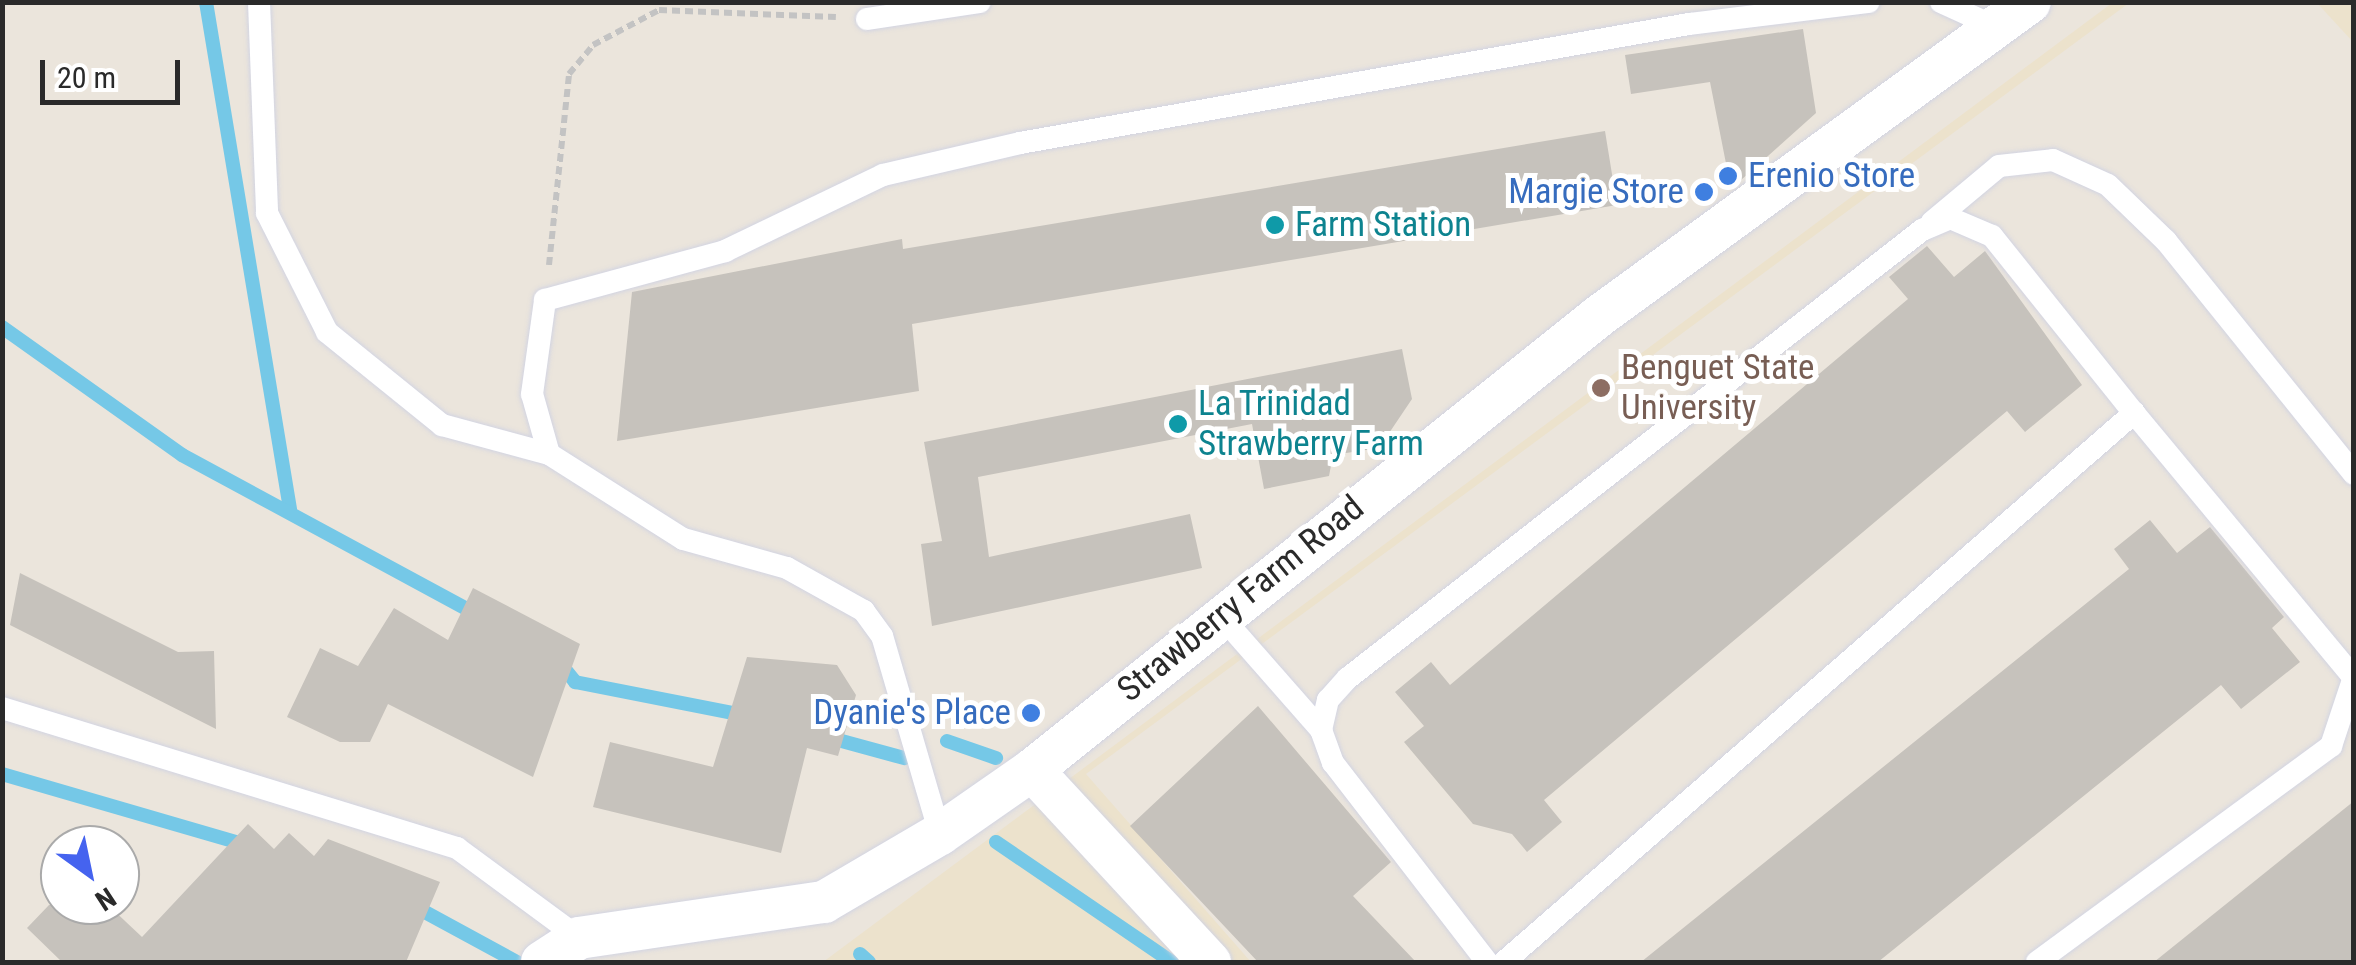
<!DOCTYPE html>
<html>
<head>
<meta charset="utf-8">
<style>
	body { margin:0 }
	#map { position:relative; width:2356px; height:965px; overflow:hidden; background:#ebe5dc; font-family:"Roboto Condensed",sans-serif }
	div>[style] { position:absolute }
	.education>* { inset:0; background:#ece2cc }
	.stream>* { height:14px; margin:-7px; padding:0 7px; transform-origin:7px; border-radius:7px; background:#75c8e7 }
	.building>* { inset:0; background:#c6c2bc }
	.path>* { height:6px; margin-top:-3px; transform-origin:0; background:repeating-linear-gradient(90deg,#c3c3c3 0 8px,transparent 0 13px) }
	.roads { filter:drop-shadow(0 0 2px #d2d4e2) drop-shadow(0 0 2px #d2d4e2) }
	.lane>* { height:22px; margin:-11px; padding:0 11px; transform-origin:11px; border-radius:11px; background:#fff }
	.street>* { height:42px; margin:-21px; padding:0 21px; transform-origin:21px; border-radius:21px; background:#fff }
	.dots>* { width:28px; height:28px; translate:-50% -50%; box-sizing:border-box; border:5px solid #fff; border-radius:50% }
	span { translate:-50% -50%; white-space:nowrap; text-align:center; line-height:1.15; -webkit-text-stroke:10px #fff; paint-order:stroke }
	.shop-label { font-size:35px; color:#366cbe }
	.left { translate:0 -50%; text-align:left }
	.right { translate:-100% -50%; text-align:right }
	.culture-label { font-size:35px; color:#0d838f }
	.education-label { font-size:35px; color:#785e54 }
	.street-label { font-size:35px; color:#2a2a2a }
	.frame { position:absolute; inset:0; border:5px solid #2a2a2a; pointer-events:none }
	.north { position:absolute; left:40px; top:825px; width:100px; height:100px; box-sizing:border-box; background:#fff; border:2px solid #aaa; border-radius:50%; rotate:147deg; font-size:28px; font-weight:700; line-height:40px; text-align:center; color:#2a2a2a }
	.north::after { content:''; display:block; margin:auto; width:35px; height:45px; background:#4563ef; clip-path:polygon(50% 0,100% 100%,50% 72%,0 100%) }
	.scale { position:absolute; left:40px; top:60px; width:140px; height:45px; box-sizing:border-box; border:5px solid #2a2a2a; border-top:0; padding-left:12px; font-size:30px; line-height:35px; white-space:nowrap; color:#2a2a2a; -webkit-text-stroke:8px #fff; paint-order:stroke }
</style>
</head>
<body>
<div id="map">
	<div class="education">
		<div style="clip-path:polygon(2112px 3px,2129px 3px,1086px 774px,1251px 962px,823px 962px)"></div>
		<div style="clip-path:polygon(2317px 3px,2353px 3px,2353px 42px)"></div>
	</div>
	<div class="stream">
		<div style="left:206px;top:2px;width:514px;rotate:80.59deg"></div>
		<div style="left:2px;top:327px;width:221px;rotate:35.4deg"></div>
		<div style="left:182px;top:455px;width:339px;rotate:28.4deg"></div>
		<div style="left:559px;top:662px;width:26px;rotate:51deg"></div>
		<div style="left:575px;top:682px;width:177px;rotate:11.1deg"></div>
		<div style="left:827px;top:737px;width:80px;rotate:15.3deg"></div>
		<div style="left:947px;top:741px;width:52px;rotate:19.1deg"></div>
		<div style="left:2px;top:774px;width:255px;rotate:16.2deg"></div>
		<div style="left:996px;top:842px;width:213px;rotate:34.3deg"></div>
		<div style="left:412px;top:905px;width:119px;rotate:28.5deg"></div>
		<div style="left:860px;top:954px;width:12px;rotate:42deg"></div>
	</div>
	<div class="building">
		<div style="clip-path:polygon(1803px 29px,1816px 113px,1731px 189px,1710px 82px,1631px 94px,1625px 55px)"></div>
		<div style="clip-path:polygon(1605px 131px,1617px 205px,912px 324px,919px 391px,617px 441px,632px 292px,902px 239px,903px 249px)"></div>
		<div style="clip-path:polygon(1927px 246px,1954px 277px,1985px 251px,2082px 385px,2025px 432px,2007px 411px,1544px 800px,1562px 822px,1527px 852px,1512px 834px,1473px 824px,1404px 742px,1424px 726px,1395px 692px,1431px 662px,1450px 685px,1908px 299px,1889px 277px)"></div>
		<div style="clip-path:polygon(1402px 349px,1412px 399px,1379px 448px,1333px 455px,1329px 476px,1264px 489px,1252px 424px,978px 477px,989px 557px,1190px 514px,1202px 568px,932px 626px,921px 544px,942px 541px,924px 442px)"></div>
		<div style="clip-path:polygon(2150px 520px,2177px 553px,2210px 527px,2284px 617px,2272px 628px,2300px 662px,2241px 709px,2221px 685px,1878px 962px,1641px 962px,2129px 569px,2114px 549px)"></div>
		<div style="clip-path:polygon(20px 573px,178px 652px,214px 651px,216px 729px,10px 625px)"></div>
		<div style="clip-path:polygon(473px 588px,580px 644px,533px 777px,388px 704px,370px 742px,340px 742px,287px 717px,320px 648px,358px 666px,394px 608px,448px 640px)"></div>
		<div style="clip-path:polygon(747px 657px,837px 665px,856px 695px,838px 756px,807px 748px,781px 853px,593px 807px,610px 742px,713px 767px)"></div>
		<div style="clip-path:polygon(1258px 706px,1391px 862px,1353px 896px,1416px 962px,1258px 962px,1130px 826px)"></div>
		<div style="clip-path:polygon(2354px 801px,2354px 962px,2154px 962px)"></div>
		<div style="clip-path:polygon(248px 824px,274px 849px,289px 833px,314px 856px,328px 839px,440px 882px,406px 962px,62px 962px,27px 928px,49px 905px,108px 905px,142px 937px)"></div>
	</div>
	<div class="path">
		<div style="left:549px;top:265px;width:192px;rotate:-84deg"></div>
		<div style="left:569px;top:74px;width:38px;rotate:-50deg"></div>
		<div style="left:593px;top:45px;width:75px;rotate:-27.9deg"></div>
		<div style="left:659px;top:10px;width:177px;rotate:2.3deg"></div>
	</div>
	<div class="roads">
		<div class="lane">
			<div style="left:259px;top:2px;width:211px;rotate:87.8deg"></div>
			<div style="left:267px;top:213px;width:133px;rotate:63.2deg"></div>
			<div style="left:327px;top:332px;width:148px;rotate:39deg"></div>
			<div style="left:442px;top:425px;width:111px;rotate:15.2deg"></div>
			<div style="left:1941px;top:2px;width:63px;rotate:24.5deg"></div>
			<div style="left:867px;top:19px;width:114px;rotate:-8.6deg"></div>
			<div style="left:1932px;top:222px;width:87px;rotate:-39.9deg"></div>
			<div style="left:1999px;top:166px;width:54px;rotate:-6.3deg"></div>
			<div style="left:2053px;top:160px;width:60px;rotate:24.4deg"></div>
			<div style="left:2108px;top:185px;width:81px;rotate:44deg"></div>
			<div style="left:2166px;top:241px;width:299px;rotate:51.1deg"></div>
			<div style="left:1221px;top:616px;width:152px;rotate:48.7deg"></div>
			<div style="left:2px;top:708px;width:476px;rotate:17.1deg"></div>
			<div style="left:457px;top:848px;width:152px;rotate:36.4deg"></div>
			<div style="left:940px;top:834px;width:206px;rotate:-106.3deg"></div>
			<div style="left:882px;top:636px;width:31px;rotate:-126deg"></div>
			<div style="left:864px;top:611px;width:88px;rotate:-150.8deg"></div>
			<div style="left:787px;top:568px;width:108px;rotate:-164.4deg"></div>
			<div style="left:683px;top:539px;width:159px;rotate:-147.6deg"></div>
			<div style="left:549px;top:454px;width:62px;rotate:-105.8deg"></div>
			<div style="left:532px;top:394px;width:95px;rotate:-82.1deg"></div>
			<div style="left:545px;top:300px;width:187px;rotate:-15.2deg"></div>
			<div style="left:725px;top:251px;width:175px;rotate:-25.7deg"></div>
			<div style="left:883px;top:175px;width:141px;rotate:-13.1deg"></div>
			<div style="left:1020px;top:143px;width:680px;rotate:-10.09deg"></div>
			<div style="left:1689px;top:24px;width:181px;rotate:-7deg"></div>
			<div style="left:1487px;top:962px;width:252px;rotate:-127.7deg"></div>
			<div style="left:1333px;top:763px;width:35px;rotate:-110deg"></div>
			<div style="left:1321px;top:730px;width:31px;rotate:-77deg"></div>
			<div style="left:1328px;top:700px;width:30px;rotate:-48deg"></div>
			<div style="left:1348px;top:678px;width:728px;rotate:-37.97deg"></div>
			<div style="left:1922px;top:230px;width:30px;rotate:-23deg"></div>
			<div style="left:1950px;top:218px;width:46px;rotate:23.2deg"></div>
			<div style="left:1992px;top:236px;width:227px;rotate:51.3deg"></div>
			<div style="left:1504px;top:962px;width:836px;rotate:-41.07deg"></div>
			<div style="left:2134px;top:413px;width:344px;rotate:50.3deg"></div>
			<div style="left:2037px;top:962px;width:365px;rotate:-36.3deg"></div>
			<div style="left:2331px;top:746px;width:73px;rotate:-71.6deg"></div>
		</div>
		<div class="street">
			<div style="left:1032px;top:770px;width:262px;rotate:47.2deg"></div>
			<div style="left:542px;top:962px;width:44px;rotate:-33deg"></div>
			<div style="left:579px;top:938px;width:248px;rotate:-8.4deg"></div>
			<div style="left:824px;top:902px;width:134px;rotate:-30.4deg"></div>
			<div style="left:940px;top:834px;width:112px;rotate:-34.8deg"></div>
			<div style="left:1032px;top:770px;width:726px;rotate:-38.68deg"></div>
			<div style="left:1599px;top:316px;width:533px;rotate:-36.07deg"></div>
		</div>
	</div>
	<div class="dots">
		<div style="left:1728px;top:176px;background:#3f7fe0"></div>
		<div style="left:1704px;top:192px;background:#3f7fe0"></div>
		<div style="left:1275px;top:225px;background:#0f9aa8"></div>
		<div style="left:1601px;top:388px;background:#8d6e63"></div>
		<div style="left:1178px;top:424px;background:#0f9aa8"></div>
		<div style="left:1031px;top:713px;background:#3f7fe0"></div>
	</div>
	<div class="shop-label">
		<span class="left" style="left:1748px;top:176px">Erenio Store</span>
		<span class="right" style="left:1684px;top:192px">Margie Store</span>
		<span class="right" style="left:1011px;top:713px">Dyanie's Place</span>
	</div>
	<div class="culture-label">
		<span class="left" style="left:1295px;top:225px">Farm Station</span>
		<span class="left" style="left:1198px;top:424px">La Trinidad<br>Strawberry Farm</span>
	</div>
	<div class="education-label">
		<span class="left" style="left:1621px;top:388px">Benguet State<br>University</span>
	</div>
	<div class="street-label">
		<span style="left:1241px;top:599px;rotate:-39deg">Strawberry Farm Road</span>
	</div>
	<div class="frame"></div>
	<div class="north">N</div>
	<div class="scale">20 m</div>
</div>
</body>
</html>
